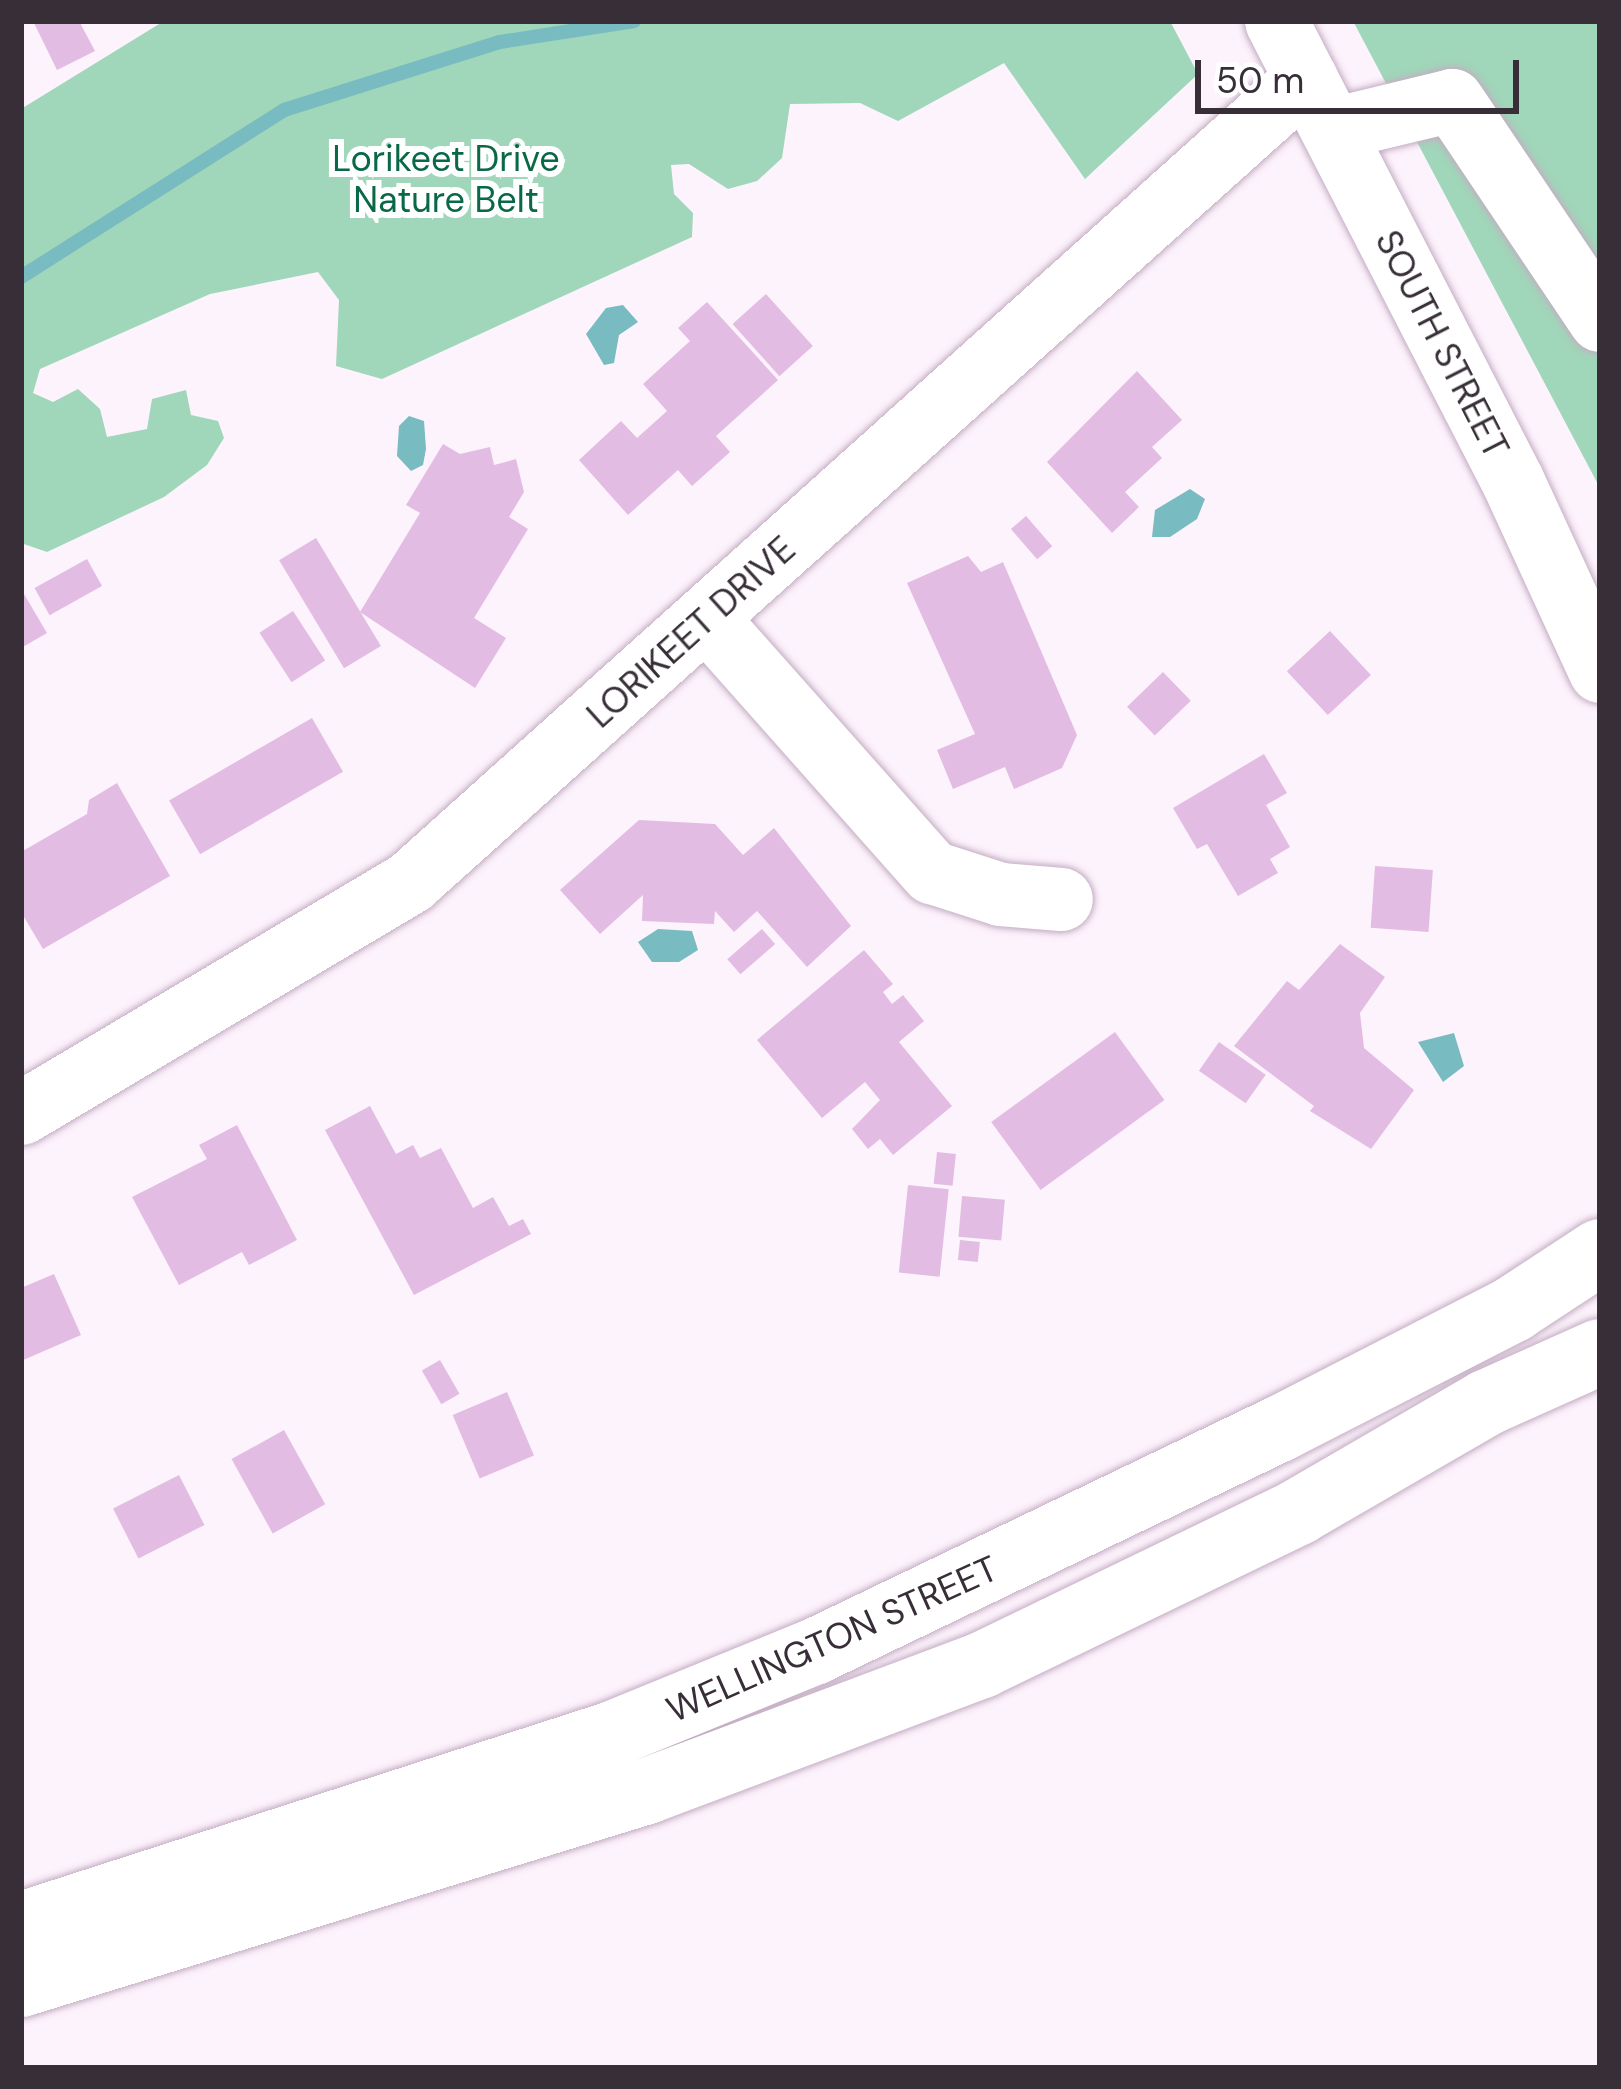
<!DOCTYPE html>
<html>
<head>
<meta charset="utf-8">
<style>
	body { margin:0 }
	#map { position:relative; width:1621px; height:2089px; overflow:hidden; background:#fdf3fc; font-family:"DM Sans",sans-serif }
	div>[style] { position:absolute }
	.forest>* { inset:0; background:#a0d6b9 }
	.water>* { inset:0; background:#78bbc0 }
	.stream>* { height:14px; margin:-7px; padding:0 7px; transform-origin:7px; border-radius:7px; background:#78bbc0 }
	.building>* { inset:0; background:#e3bce3; transform-origin:0 0 }
	.roads { filter:drop-shadow(0 0 3px #c4adc3) drop-shadow(0 0 3px #c4adc3) }
	.minor>* { height:63px; margin:-31.5px; padding:0 31.5px; transform-origin:31.5px; border-radius:31.5px; background:#fff }
	.major>* { height:66px; margin:-33px; padding:0 33px; transform-origin:33px; border-radius:33px; background:#fff }
	span { translate:-50% -50%; white-space:nowrap; text-align:center; line-height:1.15; -webkit-text-stroke:12px #fff; paint-order:stroke }
	.park-label { font-size:36px; color:#096846 }
	.street-label { font-size:36px; color:#372e37 }
	.frame { position:absolute; inset:0; border:24px solid #372e37; pointer-events:none }
	.scale { position:absolute; left:1195px; top:60px; width:324px; height:54px; box-sizing:border-box; border:6px solid #372e37; border-top:0; padding-left:15px; font-size:36px; line-height:42px; white-space:nowrap; color:#372e37; -webkit-text-stroke:9px #fff; paint-order:stroke }
</style>
</head>
<body>
<div id="map">
	<div class="forest">
		<div style="clip-path:polygon(164px 21px,1170px 21px,1198px 74px,1085px 179px,1004px 63px,898px 121px,860px 103px,790px 104px,782px 158px,757px 181px,728px 189px,689px 164px,671px 165px,674px 194px,693px 213px,692px 237px,382px 379px,336px 366px,339px 300px,318px 272px,210px 294px,40px 369px,33px 393px,53px 402px,78px 389px,100px 409px,107px 437px,147px 429px,152px 399px,186px 390px,191px 415px,218px 421px,224px 438px,207px 465px,164px 497px,47px 552px,21px 543px,21px 109px)"></div>
		<div style="clip-path:polygon(1353px 21px,1600px 21px,1600px 488px)"></div>
	</div>
	<div class="water">
		<div style="clip-path:polygon(623px 305px,638px 322px,619px 335px,614px 363px,604px 365px,586px 334px,606px 308px)"></div>
		<div style="clip-path:polygon(409px 416px,424px 421px,426px 449px,423px 465px,411px 471px,397px 456px,399px 426px)"></div>
		<div style="clip-path:polygon(1190px 489px,1205px 499px,1197px 519px,1170px 537px,1152px 537px,1155px 510px)"></div>
		<div style="clip-path:polygon(658px 929px,692px 931px,698px 950px,679px 962px,652px 962px,638px 942px)"></div>
		<div style="clip-path:polygon(1454px 1033px,1464px 1066px,1443px 1082px,1418px 1042px)"></div>
	</div>
	<div class="stream">
		<div style="left:21px;top:277px;width:312px;rotate:-32.4deg"></div>
		<div style="left:284px;top:110px;width:226px;rotate:-17.5deg"></div>
		<div style="left:500px;top:42px;width:136px;rotate:-8.9deg"></div>
	</div>
	<div class="building">
		<div style="clip-path:polygon(33px 21px,79px 21px,95px 51px,57px 70px)"></div>
		<div style="left:766px;top:294px;width:70px;height:45px;rotate:48deg"></div>
		<div style="clip-path:polygon(707px 302px,778px 380px,716px 436px,730px 452px,692px 486px,678px 470px,628px 515px,579px 460px,621px 421px,637px 438px,667px 411px,643px 384px,690px 341px,678px 328px)"></div>
		<div style="clip-path:polygon(1137px 371px,1182px 420px,1152px 447px,1162px 458px,1125px 492px,1139px 507px,1112px 533px,1047px 462px)"></div>
		<div style="clip-path:polygon(443px 444px,460px 454px,490px 447px,494px 465px,516px 459px,524px 492px,509px 517px,528px 529px,474px 618px,506px 638px,475px 688px,360px 612px,420px 513px,406px 505px)"></div>
		<div style="left:1026px;top:516px;width:40px;height:20px;rotate:49deg"></div>
		<div style="left:316px;top:538px;width:126px;height:43px;rotate:59deg"></div>
		<div style="clip-path:polygon(968px 556px,981px 572px,1003px 562px,1077px 735px,1062px 768px,1014px 789px,1005px 767px,953px 789px,937px 750px,975px 734px,907px 583px)"></div>
		<div style="left:87px;top:559px;width:31px;height:60px;rotate:61deg"></div>
		<div style="clip-path:polygon(24px 594px,47px 633px,21px 648px,21px 596px)"></div>
		<div style="left:293px;top:611px;width:59px;height:40px;rotate:57deg"></div>
		<div style="left:1330px;top:631px;width:60px;height:59px;rotate:47deg"></div>
		<div style="left:1163px;top:672px;width:40px;height:50px;rotate:46deg"></div>
		<div style="left:312px;top:718px;width:62px;height:165px;rotate:60deg"></div>
		<div style="clip-path:polygon(1264px 754px,1287px 793px,1266px 805px,1290px 847px,1270px 859px,1278px 873px,1238px 896px,1207px 844px,1197px 849px,1173px 808px)"></div>
		<div style="clip-path:polygon(117px 783px,170px 876px,43px 949px,21px 912px,21px 852px,87px 814px,89px 800px)"></div>
		<div style="clip-path:polygon(639px 820px,715px 824px,743px 855px,774px 828px,851px 926px,807px 967px,757px 911px,734px 932px,715px 911px,714px 924px,642px 921px,643px 895px,600px 934px,560px 890px)"></div>
		<div style="left:1375px;top:866px;width:58px;height:62px;rotate:4deg"></div>
		<div style="left:762px;top:929px;width:20px;height:46px;rotate:49deg"></div>
		<div style="clip-path:polygon(1340px 944px,1385px 977px,1360px 1013px,1364px 1048px,1414px 1090px,1371px 1149px,1310px 1111px,1314px 1106px,1234px 1046px,1287px 981px,1299px 990px)"></div>
		<div style="clip-path:polygon(864px 950px,893px 984px,883px 992px,892px 1004px,903px 995px,924px 1021px,899px 1042px,952px 1106px,893px 1155px,880px 1139px,868px 1149px,852px 1129px,880px 1100px,865px 1082px,822px 1118px,757px 1040px)"></div>
		<div style="left:1115px;top:1032px;width:84px;height:153px;rotate:54deg"></div>
		<div style="left:1219px;top:1042px;width:57px;height:35px;rotate:35deg"></div>
		<div style="clip-path:polygon(370px 1106px,396px 1154px,413px 1145px,420px 1158px,441px 1148px,473px 1208px,493px 1197px,509px 1226px,523px 1219px,531px 1234px,414px 1295px,325px 1130px)"></div>
		<div style="clip-path:polygon(237px 1125px,297px 1240px,249px 1265px,242px 1252px,179px 1285px,132px 1197px,207px 1159px,199px 1145px)"></div>
		<div style="left:937px;top:1152px;width:19px;height:32px;rotate:6deg"></div>
		<div style="left:908px;top:1185px;width:41px;height:88px;rotate:6deg"></div>
		<div style="left:962px;top:1196px;width:43px;height:41px;rotate:5deg"></div>
		<div style="left:960px;top:1240px;width:20px;height:20px;rotate:6deg"></div>
		<div style="clip-path:polygon(54px 1274px,81px 1335px,21px 1361px,21px 1288px)"></div>
		<div style="left:440px;top:1360px;width:39px;height:21px;rotate:60deg"></div>
		<div style="left:507px;top:1392px;width:69px;height:59px;rotate:67deg"></div>
		<div style="left:284px;top:1430px;width:85px;height:60px;rotate:61deg"></div>
		<div style="left:179px;top:1475px;width:56px;height:74px;rotate:63deg"></div>
	</div>
	<div class="roads">
		<div class="minor">
			<div style="left:1276px;top:21px;width:518px;rotate:62.79deg"></div>
			<div style="left:1513px;top:482px;width:208px;rotate:65.3deg"></div>
			<div style="left:1332px;top:129px;width:123px;rotate:-13.6deg"></div>
			<div style="left:1452px;top:100px;width:265px;rotate:56.1deg"></div>
			<div style="left:707px;top:619px;width:339px;rotate:48.4deg"></div>
			<div style="left:932px;top:872px;width:71px;rotate:17.9deg"></div>
			<div style="left:1000px;top:894px;width:61px;rotate:4.7deg"></div>
			<div style="left:21px;top:1113px;width:454px;rotate:-30.7deg"></div>
			<div style="left:411px;top:881px;width:1202px;rotate:-41.9deg"></div>
		</div>
		<div class="major">
			<div style="left:21px;top:1925px;width:619px;rotate:-17.88deg"></div>
			<div style="left:610px;top:1735px;width:222px;rotate:-22.2deg"></div>
			<div style="left:816px;top:1651px;width:513px;rotate:-25.62deg"></div>
			<div style="left:1279px;top:1429px;width:263px;rotate:-27.1deg"></div>
			<div style="left:1513px;top:1309px;width:104px;rotate:-33.2deg"></div>
			<div style="left:21px;top:1984px;width:655px;rotate:-17.13deg"></div>
			<div style="left:647px;top:1791px;width:358px;rotate:-20.6deg"></div>
			<div style="left:982px;top:1665px;width:351px;rotate:-25.8deg"></div>
			<div style="left:1298px;top:1512px;width:217px;rotate:-30.1deg"></div>
			<div style="left:1486px;top:1403px;width:125px;rotate:-24.1deg"></div>
		</div>
	</div>
	<div class="park-label">
		<span style="left:446px;top:179px">Lorikeet Drive<br>Nature Belt</span>
	</div>
	<div class="street-label">
		<span style="left:1442px;top:344px;rotate:63deg">SOUTH STREET</span>
		<span style="left:691px;top:632px;rotate:-42deg">LORIKEET DRIVE</span>
		<span style="left:832px;top:1639px;rotate:-24deg">WELLINGTON STREET</span>
	</div>
	<div class="frame"></div>
	<div class="scale">50 m</div>
</div>
</body>
</html>
